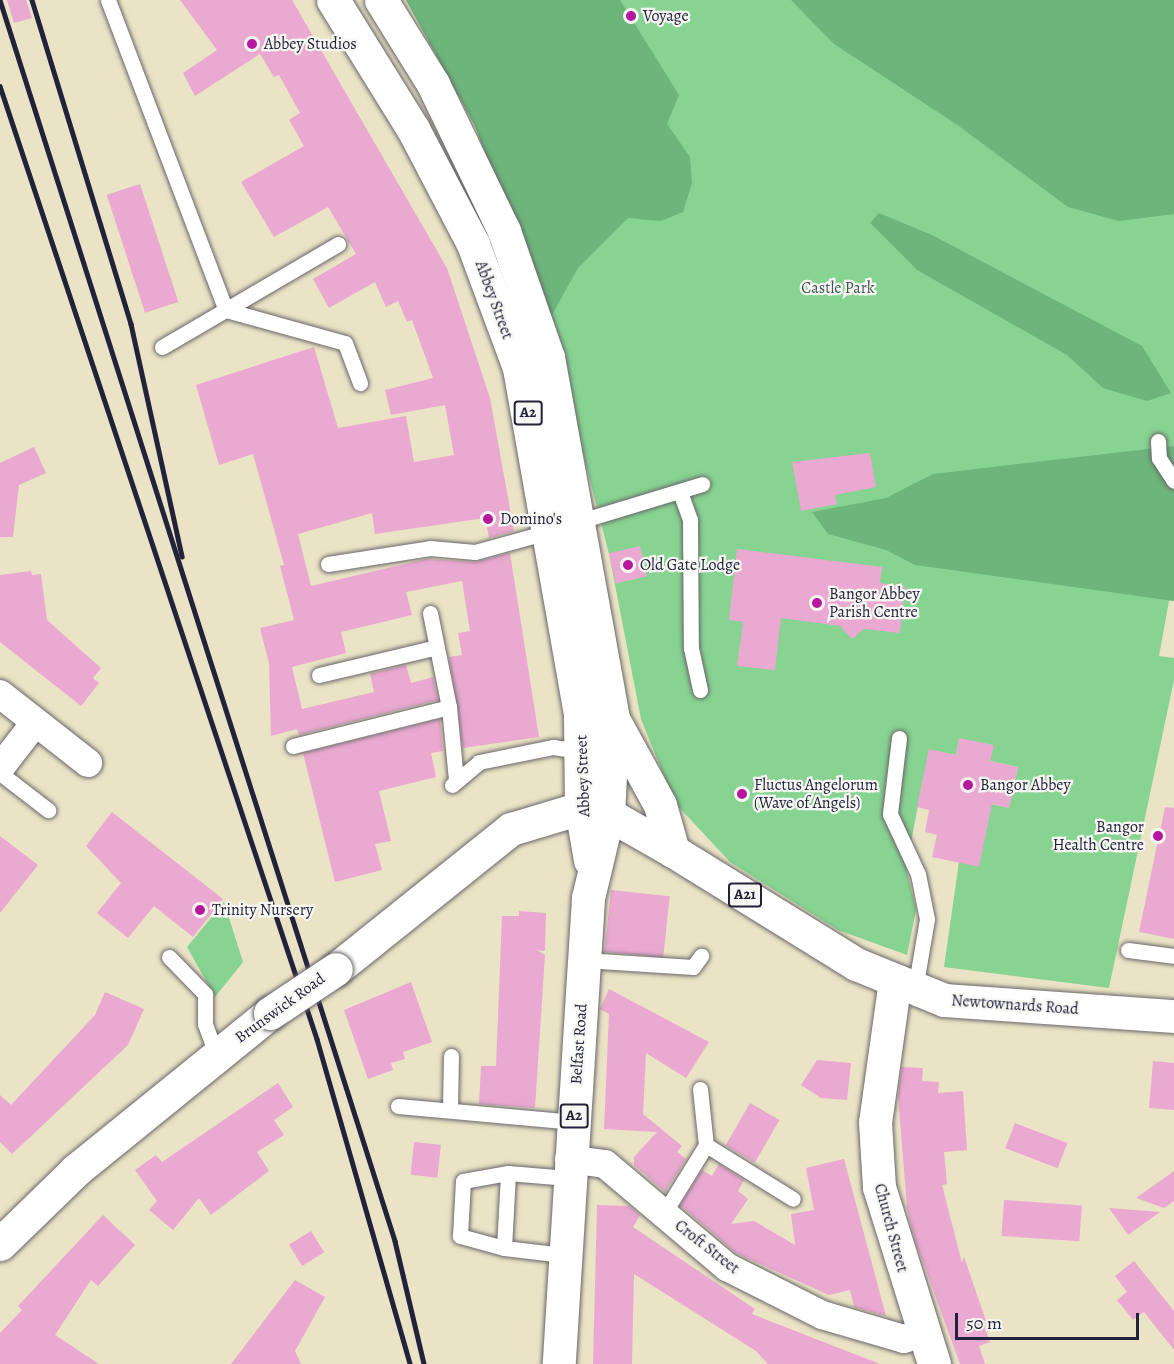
<!DOCTYPE html>
<html>
<head>
<meta charset="utf-8">
<style>
	body { margin:0 }
	#map { position:relative; width:1174px; height:1364px; overflow:hidden; background:#ebe3c5; font-family:Alegreya,serif }
	div>[style] { position:absolute }
	.green>* { inset:0; background:#87d391 }
	.forest>* { inset:0; background:#6db57b }
	.building>* { inset:0; background:#eaa9d0; transform-origin:0 0 }
	.roads { filter:drop-shadow(0 0 2px #68666b) drop-shadow(0 0 2px #68666b) }
	.service>* { height:15px; margin:-7.5px; padding:0 7.5px; transform-origin:7.5px; border-radius:7.5px; background:#fff }
	.minor>* { height:28px; margin:-14px; padding:0 14px; transform-origin:14px; border-radius:14px; background:#fff }
	.secondary>* { height:33px; margin:-16.5px; padding:0 16.5px; transform-origin:16.5px; border-radius:16.5px; background:#fff }
	.primary>* { height:33px; margin:-16.5px; padding:0 16.5px; transform-origin:16.5px; border-radius:16.5px; background:#fff }
	.rail>* { height:4.5px; margin:-2.25px; padding:0 2.25px; transform-origin:2.25px; border-radius:2.25px; background:#22223b }
	.bridges { filter:drop-shadow(0 0 2px #68666b) drop-shadow(0 0 2px #68666b) }
	.secondary-bridge>* { height:33px; margin:-16.5px; padding:0 16.5px; transform-origin:16.5px; border-radius:16.5px; background:#fff }
	.dots>* { width:16px; height:16px; translate:-50% -50%; box-sizing:border-box; border:3px solid #f6f6f2; border-radius:50% }
	span { translate:-50% -50%; white-space:nowrap; text-align:center; line-height:1.15; -webkit-text-stroke:4.5px #f6f6f2; paint-order:stroke }
	.shield-label span { padding:2px 4px; background:#f6f6f2; border:2px solid; border-radius:4px; -webkit-text-stroke-width:0 }
	.shield-label { font-size:15px; color:#22223b; font-weight:700 }
	.poi-label { font-size:16px; color:#22223b }
	.left { translate:0 -50%; text-align:left }
	.right { translate:-100% -50%; text-align:right }
	.park-label { font-size:16px; color:#405755 }
	.street-label { font-size:16px; color:#22223b }
	.scale { position:absolute; left:955px; top:1313px; width:184px; height:27px; box-sizing:border-box; border:3px solid #22223b; border-top:0; padding-left:8px; font-size:18px; line-height:21px; white-space:nowrap; color:#22223b; -webkit-text-stroke:4px #f6f6f2; paint-order:stroke }
</style>
</head>
<body>
<div id="map">
	<div class="green">
		<div style="clip-path:polygon(406px 0,1174px 0,1174px 598px,1169px 601px,1159px 656px,1174px 658px,1174px 680px,1109px 988px,944px 967px,959px 862px,987px 803px,1009px 808px,1018px 767px,990px 761px,993px 746px,959px 739px,956px 755px,929px 750px,906px 867px,916px 910px,907px 955px,838px 930px,730px 862px,675px 803px,641px 719px,609px 554px,563px 375px,509px 212px,475px 126px)"></div>
		<div style="clip-path:polygon(224px 902px,243px 962px,215px 997px,187px 947px)"></div>
	</div>
	<div class="forest">
		<div style="clip-path:polygon(406px 0,620px 0,679px 95px,667px 124px,690px 157px,692px 183px,683px 212px,661px 221px,628px 218px,578px 268px,548px 322px,475px 126px)"></div>
		<div style="clip-path:polygon(791px 0,1174px 0,1174px 214px,1119px 221px,1068px 207px,956px 124px,834px 44px)"></div>
		<div style="clip-path:polygon(879px 213px,932px 235px,1142px 346px,1171px 393px,1147px 401px,1103px 388px,1067px 355px,917px 270px,870px 223px)"></div>
		<div style="clip-path:polygon(1174px 446px,1174px 601px,915px 565px,886px 550px,828px 534px,812px 512px,886px 498px,933px 474px)"></div>
	</div>
	<div class="building">
		<div style="clip-path:polygon(7px 0,26px 0,32px 18px,14px 23px)"></div>
		<div style="clip-path:polygon(180px 0,292px 0,447px 268px,490px 398px,514px 531px,489px 538px,485px 518px,375px 534px,372px 513px,298px 534px,311px 586px,426px 559px,475px 562px,510px 553px,539px 737px,463px 748px,449px 657px,462px 655px,458px 633px,470px 631px,462px 581px,406px 592px,412px 615px,341px 632px,346px 653px,292px 667px,302px 709px,374px 692px,370px 674px,406px 665px,411px 683px,433px 677px,438px 700px,299px 735px,297px 729px,271px 736px,269px 663px,260px 628px,294px 620px,280px 566px,284px 565px,253px 454px,219px 465px,196px 385px,314px 347px,338px 428px,406px 416px,414px 462px,454px 455px,445px 405px,391px 415px,385px 390px,433px 378px,412px 320px,407px 322px,398px 301px,386px 307px,375px 282px,329px 308px,313px 279px,356px 254px,328px 207px,274px 237px,241px 182px,304px 146px,289px 120px,300px 113px,279px 75px,274px 77px,260px 54px,195px 96px,183px 73px,217px 50px)"></div>
		<div style="left:140px;top:184px;width:124px;height:35px;rotate:72deg"></div>
		<div style="clip-path:polygon(34px 447px,46px 473px,19px 485px,13px 537px,0 537px,0 463px)"></div>
		<div style="clip-path:polygon(870px 453px,876px 487px,835px 495px,837px 504px,801px 511px,792px 462px)"></div>
		<div style="left:640px;top:546px;width:31px;height:32px;rotate:77deg"></div>
		<div style="clip-path:polygon(737px 549px,882px 567px,880px 583px,905px 587px,900px 633px,864px 629px,852px 639px,840px 626px,781px 618px,775px 670px,737px 666px,743px 622px,729px 620px)"></div>
		<div style="clip-path:polygon(31px 571px,32px 575px,41px 574px,47px 620px,101px 668px,93px 678px,99px 683px,81px 706px,0 642px,0 575px)"></div>
		<div style="clip-path:polygon(440px 719px,443px 751px,431px 753px,436px 777px,379px 791px,391px 841px,375px 844px,382px 870px,335px 882px,303px 753px)"></div>
		<div style="clip-path:polygon(959px 738px,994px 745px,990px 761px,1018px 767px,1009px 808px,992px 804px,979px 867px,932px 857px,937px 835px,925px 832px,929px 810px,917px 807px,929px 749px,956px 755px)"></div>
		<div style="clip-path:polygon(1165px 807px,1174px 808px,1174px 939px,1139px 932px)"></div>
		<div style="clip-path:polygon(112px 812px,223px 899px,193px 937px,154px 906px,128px 938px,97px 913px,121px 883px,86px 846px)"></div>
		<div style="clip-path:polygon(0 836px,38px 865px,0 913px)"></div>
		<div style="left:611px;top:890px;width:59px;height:62px;rotate:6deg"></div>
		<div style="clip-path:polygon(519px 911px,546px 913px,545px 951px,537px 950px,545px 955px,535px 1108px,479px 1104px,481px 1066px,496px 1066px,502px 916px,519px 916px)"></div>
		<div style="clip-path:polygon(411px 982px,432px 1042px,403px 1052px,405px 1059px,391px 1063px,393px 1070px,368px 1079px,344px 1010px)"></div>
		<div style="clip-path:polygon(609px 989px,709px 1042px,686px 1078px,646px 1053px,643px 1114px,682px 1146px,677px 1152px,686px 1159px,665px 1192px,634px 1165px,634px 1157px,657px 1132px,604px 1129px,609px 1014px,600px 1009px)"></div>
		<div style="clip-path:polygon(105px 992px,144px 1009px,128px 1045px,12px 1154px,0 1142px,0 1095px,11px 1105px,95px 1015px)"></div>
		<div style="clip-path:polygon(817px 1060px,851px 1063px,847px 1100px,821px 1098px,801px 1085px)"></div>
		<div style="clip-path:polygon(1153px 1061px,1174px 1063px,1174px 1110px,1149px 1108px)"></div>
		<div style="clip-path:polygon(902px 1067px,923px 1068px,922px 1081px,939px 1082px,938px 1093px,963px 1091px,967px 1150px,944px 1152px,947px 1184px,942px 1185px,962px 1263px,964px 1257px,986px 1321px,982px 1320px,990px 1342px,979px 1346px,985px 1364px,960px 1364px,915px 1240px,907px 1208px,898px 1095px)"></div>
		<div style="clip-path:polygon(278px 1083px,293px 1107px,274px 1120px,284px 1135px,257px 1152px,269px 1171px,211px 1215px,199px 1198px,173px 1230px,149px 1210px,157px 1201px,135px 1170px,156px 1155px,162px 1162px)"></div>
		<div style="left:750px;top:1103px;width:34px;height:49px;rotate:30deg"></div>
		<div style="left:1015px;top:1123px;width:56px;height:27px;rotate:21deg"></div>
		<div style="left:414px;top:1142px;width:27px;height:33px;rotate:6deg"></div>
		<div style="clip-path:polygon(844px 1159px,886px 1316px,854px 1307px,850px 1290px,829px 1295px,736px 1253px,680px 1205px,702px 1170px,712px 1176px,719px 1164px,744px 1180px,738px 1191px,748px 1199px,731px 1224px,754px 1221px,795px 1245px,791px 1214px,814px 1210px,806px 1168px)"></div>
		<div style="clip-path:polygon(1174px 1171px,1174px 1201px,1164px 1208px,1136px 1198px)"></div>
		<div style="left:1004px;top:1200px;width:78px;height:36px;rotate:4deg"></div>
		<div style="clip-path:polygon(597px 1205px,629px 1206px,640px 1215px,633px 1227px,755px 1309px,752px 1314px,880px 1364px,768px 1364px,756px 1351px,634px 1274px,632px 1364px,593px 1364px)"></div>
		<div style="clip-path:polygon(1109px 1208px,1160px 1212px,1128px 1235px)"></div>
		<div style="clip-path:polygon(103px 1215px,135px 1245px,98px 1286px,91px 1280px,55px 1335px,99px 1364px,0 1364px,0 1333px,22px 1310px,18px 1306px)"></div>
		<div style="left:311px;top:1231px;width:25px;height:26px;rotate:58deg"></div>
		<div style="clip-path:polygon(1134px 1261px,1174px 1311px,1174px 1350px,1144px 1312px,1133px 1320px,1117px 1300px,1127px 1292px,1115px 1276px)"></div>
		<div style="clip-path:polygon(295px 1280px,325px 1297px,295px 1351px,301px 1364px,231px 1364px)"></div>
	</div>
	<div class="roads">
		<div class="service">
			<div style="left:108px;top:0;width:332px;rotate:69.2deg"></div>
			<div style="left:226px;top:310px;width:123px;rotate:15.5deg"></div>
			<div style="left:345px;top:343px;width:43px;rotate:69.4deg"></div>
			<div style="left:162px;top:347px;width:204px;rotate:-30.3deg"></div>
			<div style="left:1158px;top:441px;width:17px;rotate:87deg"></div>
			<div style="left:1159px;top:458px;width:27px;rotate:57deg"></div>
			<div style="left:680px;top:492px;width:30px;rotate:70deg"></div>
			<div style="left:690px;top:520px;width:128px;rotate:89.6deg"></div>
			<div style="left:691px;top:648px;width:43px;rotate:77.9deg"></div>
			<div style="left:574px;top:523px;width:134px;rotate:-16.9deg"></div>
			<div style="left:328px;top:564px;width:103px;rotate:-8.9deg"></div>
			<div style="left:430px;top:548px;width:45px;rotate:5.1deg"></div>
			<div style="left:475px;top:552px;width:79px;rotate:-15.4deg"></div>
			<div style="left:430px;top:613px;width:96px;rotate:78.6deg"></div>
			<div style="left:449px;top:707px;width:73px;rotate:84.5deg"></div>
			<div style="left:319px;top:675px;width:121px;rotate:-13.3deg"></div>
			<div style="left:899px;top:738px;width:77px;rotate:96.8deg"></div>
			<div style="left:890px;top:814px;width:66px;rotate:65deg"></div>
			<div style="left:918px;top:874px;width:46px;rotate:78.7deg"></div>
			<div style="left:927px;top:919px;width:71px;rotate:99.7deg"></div>
			<div style="left:293px;top:746px;width:161px;rotate:-14deg"></div>
			<div style="left:0;top:773px;width:61px;rotate:37.6deg"></div>
			<div style="left:452px;top:785px;width:35px;rotate:-40deg"></div>
			<div style="left:479px;top:762px;width:76px;rotate:-11.5deg"></div>
			<div style="left:553px;top:747px;width:30px;rotate:9deg"></div>
			<div style="left:1128px;top:950px;width:46px;rotate:7.4deg"></div>
			<div style="left:169px;top:957px;width:52px;rotate:45.8deg"></div>
			<div style="left:205px;top:994px;width:30px;rotate:90deg"></div>
			<div style="left:205px;top:1024px;width:33px;rotate:70deg"></div>
			<div style="left:584px;top:960px;width:109px;rotate:3.7deg"></div>
			<div style="left:693px;top:967px;width:14px;rotate:-54deg"></div>
			<div style="left:700px;top:1089px;width:56px;rotate:83.9deg"></div>
			<div style="left:706px;top:1145px;width:102px;rotate:31.8deg"></div>
			<div style="left:398px;top:1106px;width:177px;rotate:5.2deg"></div>
			<div style="left:450px;top:1108px;width:52px;rotate:-88.9deg"></div>
			<div style="left:664px;top:1213px;width:80px;rotate:-58.3deg"></div>
			<div style="left:504px;top:1248px;width:46px;rotate:-164.7deg"></div>
			<div style="left:460px;top:1236px;width:55px;rotate:-86.9deg"></div>
			<div style="left:463px;top:1181px;width:46px;rotate:-10.1deg"></div>
			<div style="left:563px;top:1255px;width:59px;rotate:-173.2deg"></div>
			<div style="left:504px;top:1248px;width:75px;rotate:-86.9deg"></div>
			<div style="left:508px;top:1173px;width:60px;rotate:4.8deg"></div>
		</div>
		<div class="minor">
			<div style="left:0;top:694px;width:112px;rotate:38.1deg"></div>
			<div style="left:0;top:768px;width:56px;rotate:-52.3deg"></div>
			<div style="left:569px;top:1159px;width:36px;rotate:8deg"></div>
			<div style="left:605px;top:1164px;width:160px;rotate:40.2deg"></div>
			<div style="left:727px;top:1267px;width:106px;rotate:26.8deg"></div>
			<div style="left:822px;top:1315px;width:85px;rotate:16.3deg"></div>
			<div style="left:904px;top:1339px;width:19px;rotate:-18deg"></div>
		</div>
		<div class="secondary">
			<div style="left:336px;top:969px;width:224px;rotate:-38.7deg"></div>
			<div style="left:511px;top:829px;width:73px;rotate:-16.7deg"></div>
			<div style="left:895px;top:980px;width:143px;rotate:98deg"></div>
			<div style="left:875px;top:1122px;width:65px;rotate:86.5deg"></div>
			<div style="left:879px;top:1187px;width:185px;rotate:72.7deg"></div>
			<div style="left:0;top:1244px;width:106px;rotate:-44.2deg"></div>
			<div style="left:76px;top:1170px;width:250px;rotate:-39deg"></div>
		</div>
		<div class="primary">
			<div style="left:333px;top:0;width:152px;rotate:58.2deg"></div>
			<div style="left:413px;top:129px;width:130px;rotate:62.4deg"></div>
			<div style="left:473px;top:244px;width:132px;rotate:69.6deg"></div>
			<div style="left:519px;top:368px;width:352px;rotate:80deg"></div>
			<div style="left:580px;top:715px;width:93px;rotate:89.4deg"></div>
			<div style="left:581px;top:808px;width:53px;rotate:80.2deg"></div>
			<div style="left:381px;top:0;width:99px;rotate:58.2deg"></div>
			<div style="left:433px;top:84px;width:163px;rotate:64.2deg"></div>
			<div style="left:504px;top:231px;width:133px;rotate:70.8deg"></div>
			<div style="left:548px;top:357px;width:368px;rotate:79.8deg"></div>
			<div style="left:613px;top:719px;width:95px;rotate:93deg"></div>
			<div style="left:608px;top:814px;width:86px;rotate:103.4deg"></div>
			<div style="left:588px;top:898px;width:467px;rotate:93.6deg"></div>
			<div style="left:613px;top:719px;width:98px;rotate:61.3deg"></div>
			<div style="left:660px;top:805px;width:48px;rotate:74.2deg"></div>
			<div style="left:587px;top:809px;width:22px;rotate:13deg"></div>
			<div style="left:608px;top:814px;width:75px;rotate:29.6deg"></div>
			<div style="left:673px;top:851px;width:215px;rotate:31.7deg"></div>
			<div style="left:856px;top:964px;width:95px;rotate:22.2deg"></div>
			<div style="left:944px;top:1000px;width:231px;rotate:4deg"></div>
		</div>
	</div>
	<div class="rail">
		<div style="left:0;top:0;width:1302px;rotate:72.34deg"></div>
		<div style="left:395px;top:1241px;width:126px;rotate:76.7deg"></div>
		<div style="left:32px;top:0;width:339px;rotate:73deg"></div>
		<div style="left:131px;top:324px;width:238px;rotate:77.6deg"></div>
		<div style="left:0;top:86px;width:1004px;rotate:71.6deg"></div>
		<div style="left:317px;top:1039px;width:338px;rotate:74deg"></div>
	</div>
	<div class="bridges">
		<div class="secondary-bridge">
			<div style="left:270px;top:1013px;width:79px;rotate:-33.7deg"></div>
		</div>
	</div>
	<div class="dots">
		<div style="left:631px;top:16px;background:#b5179e"></div>
		<div style="left:252px;top:44px;background:#b5179e"></div>
		<div style="left:488px;top:519px;background:#b5179e"></div>
		<div style="left:628px;top:565px;background:#b5179e"></div>
		<div style="left:817px;top:603px;background:#b5179e"></div>
		<div style="left:968px;top:785px;background:#b5179e"></div>
		<div style="left:742px;top:794px;background:#b5179e"></div>
		<div style="left:1158px;top:836px;background:#b5179e"></div>
		<div style="left:200px;top:910px;background:#b5179e"></div>
	</div>
	<div class="shield-label">
		<span style="left:528px;top:413px">A2</span>
		<span style="left:745px;top:895px">A21</span>
		<span style="left:574px;top:1116px">A2</span>
	</div>
	<div class="poi-label">
		<span class="left" style="left:643px;top:16px">Voyage</span>
		<span class="left" style="left:264px;top:44px">Abbey Studios</span>
		<span class="left" style="left:500px;top:519px">Domino's</span>
		<span class="left" style="left:640px;top:565px">Old Gate Lodge</span>
		<span class="left" style="left:829px;top:603px">Bangor Abbey<br>Parish Centre</span>
		<span class="left" style="left:754px;top:794px">Fluctus Angelorum<br>(Wave of Angels)</span>
		<span class="left" style="left:980px;top:785px">Bangor Abbey</span>
		<span class="right" style="left:1144px;top:836px">Bangor<br>Health Centre</span>
		<span class="left" style="left:212px;top:910px">Trinity Nursery</span>
	</div>
	<div class="park-label">
		<span style="left:838px;top:288px">Castle Park</span>
	</div>
	<div class="street-label">
		<span style="left:494px;top:300px;rotate:70deg">Abbey Street</span>
		<span style="left:583px;top:776px;rotate:-92deg">Abbey Street</span>
		<span style="left:1015px;top:1005px;rotate:4deg">Newtownards Road</span>
		<span style="left:280px;top:1008px;rotate:-36deg">Brunswick Road</span>
		<span style="left:579px;top:1044px;rotate:-86deg">Belfast Road</span>
		<span style="left:891px;top:1228px;rotate:75deg">Church Street</span>
		<span style="left:707px;top:1247px;rotate:38deg">Croft Street</span>
	</div>
	<div class="scale">50 m</div>
</div>
</body>
</html>
